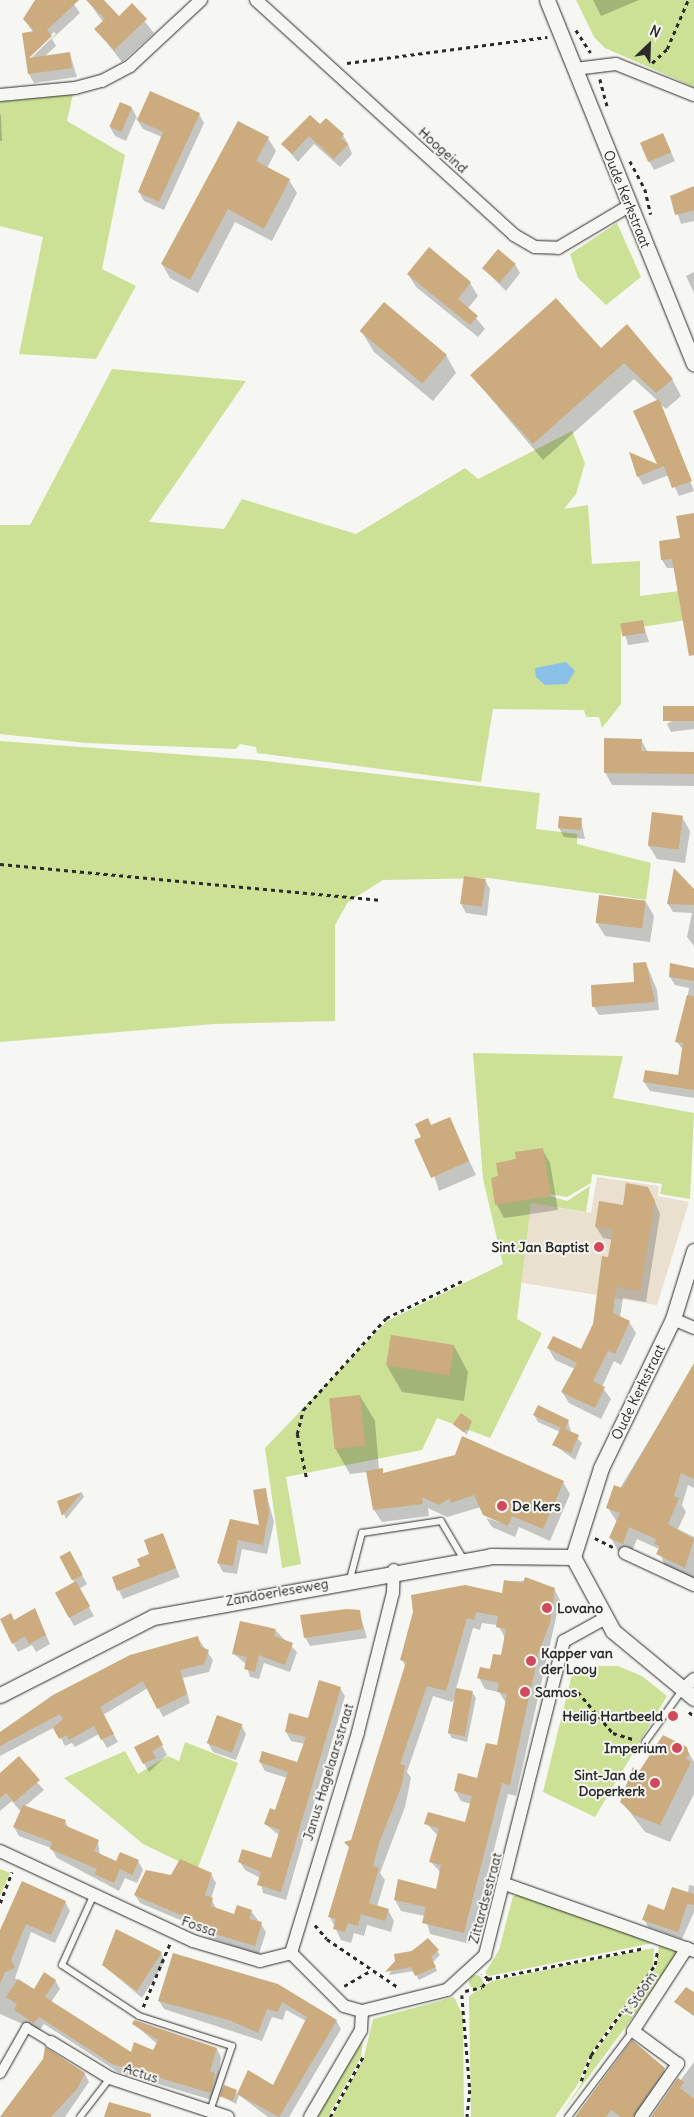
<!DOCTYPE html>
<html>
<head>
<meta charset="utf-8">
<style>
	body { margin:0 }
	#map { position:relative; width:694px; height:2117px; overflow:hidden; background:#f6f6f2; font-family:Delius,sans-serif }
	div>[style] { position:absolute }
	.built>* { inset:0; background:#e9e0d0 }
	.green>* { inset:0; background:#cce196 }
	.round { border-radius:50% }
	.water>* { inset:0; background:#8ac0e8 }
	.shadow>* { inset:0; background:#0003 }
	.building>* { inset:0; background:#ccab7f; transform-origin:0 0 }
	.path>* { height:2.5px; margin-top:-1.25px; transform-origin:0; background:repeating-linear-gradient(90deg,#2b2b2b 0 4px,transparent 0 8px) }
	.roads { filter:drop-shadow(0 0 1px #2b2b2b) drop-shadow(0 0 1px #2b2b2b) }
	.service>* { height:6px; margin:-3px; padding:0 3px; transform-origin:3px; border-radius:3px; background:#f6f6f2 }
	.pedestrian>* { height:9px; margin:-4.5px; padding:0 4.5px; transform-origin:4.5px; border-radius:4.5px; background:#f6f6f2 }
	.minor>* { height:12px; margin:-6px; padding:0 6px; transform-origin:6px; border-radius:6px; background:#f6f6f2 }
	.tertiary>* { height:15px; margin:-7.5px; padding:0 7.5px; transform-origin:7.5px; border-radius:7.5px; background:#f6f6f2 }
	.dots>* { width:14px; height:14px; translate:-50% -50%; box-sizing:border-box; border:2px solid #f6f6f2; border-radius:50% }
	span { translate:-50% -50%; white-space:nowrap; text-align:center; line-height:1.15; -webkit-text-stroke:4px #f6f6f2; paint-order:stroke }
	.street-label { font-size:14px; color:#2b2b2b }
	.poi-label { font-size:14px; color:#2b2b2b; font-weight:700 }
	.right { translate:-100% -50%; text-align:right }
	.left { translate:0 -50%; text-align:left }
	.north { position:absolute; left:624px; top:20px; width:50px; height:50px; -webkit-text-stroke:4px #f6f6f2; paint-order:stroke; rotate:24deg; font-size:14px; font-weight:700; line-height:20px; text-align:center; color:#2b2b2b }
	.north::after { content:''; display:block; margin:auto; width:18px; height:22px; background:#2b2b2b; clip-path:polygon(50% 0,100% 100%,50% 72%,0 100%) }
</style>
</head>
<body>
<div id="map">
	<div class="built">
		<div style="clip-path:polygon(597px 1177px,659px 1186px,658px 1196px,689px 1202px,657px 1305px,518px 1282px,531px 1203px,591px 1213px)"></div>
	</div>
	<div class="green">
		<div style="clip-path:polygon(576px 0,694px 0,694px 87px,605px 48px,594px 37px)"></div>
		<div style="clip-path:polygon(73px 94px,67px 121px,125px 155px,102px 269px,136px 286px,96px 359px,19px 354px,43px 237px,0 226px,0 102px)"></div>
		<div style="clip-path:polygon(617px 223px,641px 277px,606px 305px,578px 278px,570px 254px)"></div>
		<div style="clip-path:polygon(112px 369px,246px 381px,149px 522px,224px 529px,242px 499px,356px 534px,465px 468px,478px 479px,572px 431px,585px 463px,576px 494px,564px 509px,588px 505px,592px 564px,640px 561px,640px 596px,694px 589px,694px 619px,621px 630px,621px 704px,602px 728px,599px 717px,586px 717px,584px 710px,493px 709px,481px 782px,257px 753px,256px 747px,240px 744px,236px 749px,86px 743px,0 734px,0 525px,30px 525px)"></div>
		<div style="clip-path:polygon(0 741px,257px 760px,540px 793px,536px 829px,577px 834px,577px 844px,651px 863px,646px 900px,489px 878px,383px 880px,348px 902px,335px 925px,335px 1021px,214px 1024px,0 1042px)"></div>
		<div style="clip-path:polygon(473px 1053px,623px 1056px,613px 1098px,694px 1113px,690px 1199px,660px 1194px,662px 1184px,592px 1174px,591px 1183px,567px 1197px,532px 1191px,567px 1201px,590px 1186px,586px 1212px,531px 1203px,517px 1319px,542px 1333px,490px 1438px,437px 1418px,422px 1450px,286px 1477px,301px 1564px,282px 1568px,265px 1448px,387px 1321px,503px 1264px,483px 1179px)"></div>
		<div style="clip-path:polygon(574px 1666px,618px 1666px,642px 1676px,667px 1696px,595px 1817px,543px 1792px)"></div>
		<div style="clip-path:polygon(185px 1742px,238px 1763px,197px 1870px,143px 1844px,64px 1778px,125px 1751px,138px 1774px,168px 1756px,179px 1761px)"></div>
		<div style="clip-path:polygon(0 1869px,10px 1873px,0 1896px)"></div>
		<div style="clip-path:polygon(519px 1895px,653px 1943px,489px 1976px,485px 1973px,499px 1950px,513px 1896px)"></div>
		<div style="clip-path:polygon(659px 1944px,677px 1951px,672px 1964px,559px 2117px,580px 2086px,591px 2058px,656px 1968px)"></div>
		<div style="clip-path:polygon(654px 1948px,653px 1965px,589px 2056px,578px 2084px,555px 2117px,471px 2117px,469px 1996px,492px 1981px)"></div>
		<div class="round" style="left:469px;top:1975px;width:14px;height:14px"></div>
		<div style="clip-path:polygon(454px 1997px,463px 2016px,464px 2117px,332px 2117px,364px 2057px,373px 2019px)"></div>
		<div style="clip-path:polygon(363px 2040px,361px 2057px,328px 2117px,316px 2117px)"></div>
	</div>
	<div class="water">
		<div style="clip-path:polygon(566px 662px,575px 671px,567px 684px,545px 685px,536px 677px,535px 668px)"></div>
	</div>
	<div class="shadow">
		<div style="clip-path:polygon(evenodd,37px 0,71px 0,80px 13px,52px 39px,56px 46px,44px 57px,70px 54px,77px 77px,34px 83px,29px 74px,24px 34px,33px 32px,24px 19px,37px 0,54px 32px,56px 34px,29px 60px,29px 56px,54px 32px)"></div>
		<div style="clip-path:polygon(102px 0,119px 18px,132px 5px,154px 33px,122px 62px,96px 29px,103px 22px,88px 1px)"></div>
		<div style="clip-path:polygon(593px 0,639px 0,601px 16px)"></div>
		<div style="clip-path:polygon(121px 103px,132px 108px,138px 120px,199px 114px,204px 123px,164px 210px,144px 201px,139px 192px,162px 137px,143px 129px,136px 118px,126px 141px,115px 136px,110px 127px)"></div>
		<div style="clip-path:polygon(0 114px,1px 116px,2px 141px,0 141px)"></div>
		<div style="clip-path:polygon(320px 126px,343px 135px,348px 144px,352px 154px,340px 167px,314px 144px,298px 162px,283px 144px)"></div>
		<div style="clip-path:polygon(663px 134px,675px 161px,654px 170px,649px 161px)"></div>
		<div style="clip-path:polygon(268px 138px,276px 151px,267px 168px,289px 180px,297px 193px,272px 241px,235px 222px,198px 293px,170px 278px,162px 264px)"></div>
		<div style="clip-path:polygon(694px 189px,694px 221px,681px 224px,672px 197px)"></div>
		<div style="clip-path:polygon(429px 249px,470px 283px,478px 296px,468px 308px,485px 329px,478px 337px,416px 287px,408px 274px)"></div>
		<div style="clip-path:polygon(515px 264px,520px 273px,506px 291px,484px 269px)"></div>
		<div style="clip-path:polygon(694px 272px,694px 293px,686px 276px)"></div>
		<div style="clip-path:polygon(384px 304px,446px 355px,456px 373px,433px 401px,374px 352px,363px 334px)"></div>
		<div style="clip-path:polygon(600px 350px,672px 379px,681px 396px,666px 409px,660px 404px,694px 491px,679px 496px,669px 475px,643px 485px,638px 476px,659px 467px,658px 401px,634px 379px,543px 460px,471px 375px)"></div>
		<div style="clip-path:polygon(694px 514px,694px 649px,675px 568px,667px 568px,662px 560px,660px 542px,681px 539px)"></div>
		<div style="clip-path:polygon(642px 621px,649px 642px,628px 645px,622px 624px)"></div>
		<div style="clip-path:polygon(694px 708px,694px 729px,671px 732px,667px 724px)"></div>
		<div style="clip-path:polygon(641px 740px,648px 752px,694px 753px,694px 786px,612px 785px,605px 772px)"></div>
		<div style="clip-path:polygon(682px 817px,690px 831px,685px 863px,657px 859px,649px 846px)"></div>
		<div style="clip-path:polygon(581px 820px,585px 839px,564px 837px,559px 828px)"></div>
		<div style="clip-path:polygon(485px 880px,490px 889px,487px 916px,466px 913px,461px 904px)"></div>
		<div style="clip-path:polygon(694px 889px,694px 946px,687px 937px,692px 913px,673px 912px,668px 904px)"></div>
		<div style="clip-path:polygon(646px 902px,654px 916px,650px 942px,605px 936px,597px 923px)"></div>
		<div style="clip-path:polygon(646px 963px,657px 990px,659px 1010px,599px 1015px,594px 1007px,635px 983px)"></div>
		<div style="clip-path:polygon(694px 970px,694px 1098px,650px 1091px,644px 1082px,679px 1077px,684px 1051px,676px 1041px,682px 1032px,689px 988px,675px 985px,670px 977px)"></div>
		<div style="clip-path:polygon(449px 1118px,476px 1175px,439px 1191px,422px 1137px)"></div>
		<div style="clip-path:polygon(542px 1149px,550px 1163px,558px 1210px,504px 1218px,497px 1205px,499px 1177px,518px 1160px)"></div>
		<div style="clip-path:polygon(654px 1200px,660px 1214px,646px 1302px,623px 1298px,620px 1317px,629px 1322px,636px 1333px,621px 1365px,614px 1361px,602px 1387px,611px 1399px,601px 1419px,569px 1403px,562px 1392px,575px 1369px,555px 1360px,548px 1348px,581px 1351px,594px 1324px,613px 1240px,603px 1238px,596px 1227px,624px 1206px)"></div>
		<div style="clip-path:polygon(454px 1346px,468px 1372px,464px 1401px,402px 1392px,387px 1366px)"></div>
		<div style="clip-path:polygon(694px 1366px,694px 1488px,688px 1485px,682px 1505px,686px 1512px,678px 1529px,694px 1537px,694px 1580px,665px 1567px,659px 1549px,637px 1539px,630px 1556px,618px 1551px,611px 1538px,617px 1522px,608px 1508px)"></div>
		<div style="clip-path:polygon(360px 1396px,375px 1421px,379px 1470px,384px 1474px,563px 1482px,570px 1494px,550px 1541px,519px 1527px,515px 1537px,492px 1527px,486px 1518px,514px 1527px,484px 1514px,481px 1507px,447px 1517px,428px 1508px,429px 1516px,382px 1522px,374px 1510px,368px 1472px,350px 1474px,335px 1448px)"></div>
		<div style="clip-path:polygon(534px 1415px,568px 1421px,571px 1432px,582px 1443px,575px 1460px,554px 1445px,560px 1432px,538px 1422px)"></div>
		<div style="clip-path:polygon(471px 1422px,467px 1435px,455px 1424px)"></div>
		<div style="clip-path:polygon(265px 1489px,274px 1522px,267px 1554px,242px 1549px,237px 1574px,223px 1572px,218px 1563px,231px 1520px,260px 1526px)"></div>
		<div style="clip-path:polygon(82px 1493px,84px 1497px,66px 1519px,59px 1502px)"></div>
		<div style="clip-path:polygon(162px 1535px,180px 1577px,123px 1599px,113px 1578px,142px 1566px)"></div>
		<div style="clip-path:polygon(70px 1553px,87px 1584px,79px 1589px,94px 1616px,74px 1626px,56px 1593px,75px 1583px,61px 1557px)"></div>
		<div style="clip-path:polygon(505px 1581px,537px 1581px,541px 1587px,554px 1589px,560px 1600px,516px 1796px,508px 1794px,470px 1944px,430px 1934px,425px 1916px,401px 1911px,395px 1900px,437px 1890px,441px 1873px,431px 1862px,438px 1836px,426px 1823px,465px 1824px,471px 1804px,461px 1801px,455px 1790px,478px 1779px,498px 1747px,506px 1703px,499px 1692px,485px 1689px,479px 1678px,502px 1657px,505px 1638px,498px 1625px,482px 1623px,480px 1630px,473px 1628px,456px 1689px,472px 1692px,476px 1698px,467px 1742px,452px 1738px,448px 1732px,456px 1696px,452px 1702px,433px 1696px,407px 1772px,411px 1778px,405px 1807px,380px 1873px,385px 1880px,377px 1906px,388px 1910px,394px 1921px,391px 1932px,367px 1925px,364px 1936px,354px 1933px,351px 1943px,341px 1940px,330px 1917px,350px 1849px,346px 1843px,352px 1841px,406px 1667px,402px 1660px,503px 1594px)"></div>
		<div style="clip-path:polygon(35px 1610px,50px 1644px,36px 1652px,32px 1645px,18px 1652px,1px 1620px,14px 1622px)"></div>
		<div style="clip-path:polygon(359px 1611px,367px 1638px,310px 1646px,305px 1637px)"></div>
		<div style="clip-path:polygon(275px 1630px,297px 1652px,290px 1672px,264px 1663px,259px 1679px,250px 1677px,246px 1664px,234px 1654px)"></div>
		<div style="clip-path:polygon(197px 1637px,213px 1660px,209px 1672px,183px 1678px,190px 1703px,163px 1717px,148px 1688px,103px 1715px,118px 1742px,107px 1748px,99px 1734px,75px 1747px,72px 1743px,65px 1746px,55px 1727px,0 1756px,0 1733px)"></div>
		<div style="clip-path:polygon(340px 1688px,345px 1696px,286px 1900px,263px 1893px,260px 1878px,245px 1870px,240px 1862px,271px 1860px,280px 1836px,265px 1824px,276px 1812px,287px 1778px,265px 1771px,260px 1762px,298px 1764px,305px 1744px,291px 1741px,286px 1732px,309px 1720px)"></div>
		<div style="clip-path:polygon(241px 1725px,246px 1734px,236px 1760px,213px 1752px,208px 1743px)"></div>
		<div style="clip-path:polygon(157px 1736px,167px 1755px,149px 1772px,135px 1748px)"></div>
		<div style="clip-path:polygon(686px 1748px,694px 1762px,694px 1794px,670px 1842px,645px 1832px,622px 1802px,638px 1775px)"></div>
		<div style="clip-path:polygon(17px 1760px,44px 1790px,24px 1807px,65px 1821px,69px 1829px,98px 1841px,100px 1856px,117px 1863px,138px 1861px,143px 1870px,137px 1883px,125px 1878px,119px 1891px,57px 1858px,51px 1848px,19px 1836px,14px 1827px,21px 1812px,12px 1801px,0 1811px,0 1777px)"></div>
		<div style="clip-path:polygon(211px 1874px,216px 1883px,211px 1899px,217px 1910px,235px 1916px,251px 1911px,261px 1924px,266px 1932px,259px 1954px,209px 1938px,204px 1930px,140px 1903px,135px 1895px,172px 1877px)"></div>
		<div style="clip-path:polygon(689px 1885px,694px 1886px,694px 1912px,682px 1939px,648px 1927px,644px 1919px,665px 1912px,688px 1893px)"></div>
		<div style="clip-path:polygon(65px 1902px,70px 1911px,55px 1943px,31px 1932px,15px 1978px,34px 1991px,55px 1980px,60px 1989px,51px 2002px,131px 2053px,153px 2052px,157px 2044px,134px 2024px,217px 2049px,221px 2057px,215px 2101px,118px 2072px,44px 2024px,39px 2031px,0 2014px,0 1931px)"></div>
		<div style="clip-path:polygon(428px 1940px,440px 1955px,433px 1962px,437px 1971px,419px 1980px,414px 1971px,389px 1975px,396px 1961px)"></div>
		<div style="clip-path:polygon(161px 1953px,165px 1961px,142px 1998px,103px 1965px)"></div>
		<div style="clip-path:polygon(174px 1955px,336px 2020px,341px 2029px,289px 2117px,268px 2117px,239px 2095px,236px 2104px,222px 2096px,273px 2087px,306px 2021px,286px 2010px,283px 2020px,272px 2017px,262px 2041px,164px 2009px,159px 2001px)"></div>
		<div style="clip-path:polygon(46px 2049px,85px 2074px,89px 2082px,65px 2117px,0 2117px,44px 2059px)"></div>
		<div style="clip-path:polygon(694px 2062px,694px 2117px,653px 2117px)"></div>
		<div style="clip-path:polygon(664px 2069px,669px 2077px,641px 2117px,578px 2117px)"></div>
	</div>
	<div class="building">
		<div style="clip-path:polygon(35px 0,79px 0,47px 30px,52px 36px,29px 58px,70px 52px,72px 68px,28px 74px,22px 33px,34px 31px,23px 19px)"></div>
		<div style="clip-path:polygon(86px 0,104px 0,119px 16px,132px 3px,147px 19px,114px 50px,94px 29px,105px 19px)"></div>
		<div style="clip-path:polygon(150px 91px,200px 113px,159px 202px,138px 192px,163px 132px,137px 120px)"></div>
		<div style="left:120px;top:102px;width:13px;height:27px;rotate:23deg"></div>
		<div style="clip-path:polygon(310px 115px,320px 124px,326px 118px,344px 134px,341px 138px,348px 144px,334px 159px,309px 136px,292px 154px,281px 144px)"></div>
		<div style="clip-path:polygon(238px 121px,269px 137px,256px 161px,290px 179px,264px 229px,228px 209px,190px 280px,161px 264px)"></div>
		<div style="left:663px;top:133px;width:21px;height:25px;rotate:67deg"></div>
		<div style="clip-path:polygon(694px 186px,694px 210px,675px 215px,670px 196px)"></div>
		<div style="clip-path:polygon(429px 247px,471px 282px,458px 299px,478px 316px,470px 325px,407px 274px)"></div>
		<div style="left:498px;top:249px;width:23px;height:25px;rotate:40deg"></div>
		<div style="clip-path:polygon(556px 298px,601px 348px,627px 324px,673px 379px,656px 393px,624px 363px,533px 444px,470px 375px)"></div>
		<div style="left:384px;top:302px;width:82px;height:38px;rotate:40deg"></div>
		<div style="clip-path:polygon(659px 399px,692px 481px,672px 488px,664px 466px,637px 477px,629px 452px,657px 464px,633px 411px)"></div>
		<div style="clip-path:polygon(694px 513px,694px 655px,689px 656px,672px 559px,661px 560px,659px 541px,680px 538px,676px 516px)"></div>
		<div style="left:643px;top:620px;width:13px;height:23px;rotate:81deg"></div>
		<div style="left:694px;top:706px;width:15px;height:31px;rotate:90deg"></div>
		<div style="clip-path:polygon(604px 738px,642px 739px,641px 751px,694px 752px,694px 774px,604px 773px)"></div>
		<div style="left:652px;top:812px;width:31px;height:34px;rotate:7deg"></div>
		<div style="left:559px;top:816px;width:23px;height:12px;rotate:5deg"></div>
		<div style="clip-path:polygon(674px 868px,694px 889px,694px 905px,667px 904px)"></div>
		<div style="left:464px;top:876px;width:22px;height:28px;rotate:8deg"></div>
		<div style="left:599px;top:895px;width:47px;height:28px;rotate:7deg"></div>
		<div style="clip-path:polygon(646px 962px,655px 1002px,592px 1007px,591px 985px,634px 982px,633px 963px)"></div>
		<div style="clip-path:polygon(670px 963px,694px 968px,694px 981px,669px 977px)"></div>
		<div style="clip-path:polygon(687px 995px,694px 996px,694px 1090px,643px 1082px,645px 1070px,678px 1075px,683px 1043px,675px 1042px)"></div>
		<div style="clip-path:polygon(450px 1117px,469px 1161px,431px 1178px,414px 1140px,421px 1137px,415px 1124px,428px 1118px,431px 1125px)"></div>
		<div style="clip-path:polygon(543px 1148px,551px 1196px,495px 1205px,491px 1178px,498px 1176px,496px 1163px,516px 1159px,515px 1152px)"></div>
		<div style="clip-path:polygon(626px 1183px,648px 1187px,655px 1201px,640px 1291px,616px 1287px,613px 1313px,630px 1321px,615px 1354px,608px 1351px,593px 1381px,605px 1387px,595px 1408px,561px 1392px,577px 1363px,547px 1348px,553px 1336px,581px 1349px,593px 1324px,602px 1256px,608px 1257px,613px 1230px,595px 1227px,599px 1201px,623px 1205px)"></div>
		<div style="left:391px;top:1335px;width:64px;height:31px;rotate:9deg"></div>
		<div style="clip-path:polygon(694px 1363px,694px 1479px,681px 1473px,674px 1496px,679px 1498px,668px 1524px,694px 1539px,685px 1568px,656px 1554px,660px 1546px,654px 1544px,656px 1539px,629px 1527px,623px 1544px,609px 1538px,620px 1513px,606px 1508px,614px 1485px,622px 1488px)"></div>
		<div style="left:360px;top:1395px;width:51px;height:31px;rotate:84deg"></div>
		<div style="clip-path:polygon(538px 1405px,569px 1420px,565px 1429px,579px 1435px,571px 1453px,552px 1445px,561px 1428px,533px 1415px)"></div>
		<div style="left:461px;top:1413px;width:14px;height:14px;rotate:36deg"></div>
		<div style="clip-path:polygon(462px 1436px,564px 1481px,543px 1529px,512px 1516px,508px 1526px,483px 1515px,474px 1495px,451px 1503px,450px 1498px,439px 1505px,422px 1497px,423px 1504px,373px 1510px,366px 1471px,383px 1468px,383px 1473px,455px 1455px)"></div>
		<div style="clip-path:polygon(266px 1488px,269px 1512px,263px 1545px,238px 1540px,233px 1566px,217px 1563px,230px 1519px,259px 1525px,253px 1490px)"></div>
		<div style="clip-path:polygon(82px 1492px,62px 1516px,57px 1501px)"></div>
		<div style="clip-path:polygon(163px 1533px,176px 1568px,117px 1591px,112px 1577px,140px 1566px,137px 1559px,149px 1554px,144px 1540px)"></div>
		<div style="left:70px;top:1551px;width:27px;height:12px;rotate:62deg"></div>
		<div style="clip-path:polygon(525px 1577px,555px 1588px,550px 1623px,539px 1651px,510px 1785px,502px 1783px,464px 1933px,422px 1923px,426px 1907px,394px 1900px,398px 1879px,436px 1889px,441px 1865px,429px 1862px,439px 1828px,424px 1824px,428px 1812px,465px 1822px,472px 1796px,454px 1791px,458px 1773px,477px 1778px,486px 1743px,497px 1745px,507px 1694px,497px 1692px,499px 1683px,477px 1678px,480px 1667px,490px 1669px,493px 1654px,501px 1655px,506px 1629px,496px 1627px,498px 1616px,476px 1612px,474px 1620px,467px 1618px,446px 1691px,427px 1686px,400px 1764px,405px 1766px,402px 1785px,379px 1843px,373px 1866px,379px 1868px,369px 1903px,389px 1909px,385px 1921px,361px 1914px,358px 1926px,348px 1923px,345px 1932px,333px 1929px,336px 1919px,328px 1917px,349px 1847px,344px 1842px,351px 1840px,406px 1662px,400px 1660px,413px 1612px,411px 1595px,465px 1585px,502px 1593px,504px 1580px,523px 1583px)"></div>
		<div style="left:76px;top:1581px;width:29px;height:24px;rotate:61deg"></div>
		<div style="clip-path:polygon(35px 1608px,46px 1635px,29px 1644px,25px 1636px,12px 1644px,0 1619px,11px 1613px,14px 1620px)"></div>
		<div style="clip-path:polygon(346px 1609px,360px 1610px,363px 1629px,304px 1638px,300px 1615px)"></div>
		<div style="clip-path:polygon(240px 1621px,276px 1629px,274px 1636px,293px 1643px,285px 1665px,259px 1655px,255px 1672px,244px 1669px,247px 1657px,232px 1654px)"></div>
		<div style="clip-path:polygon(198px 1636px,201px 1647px,209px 1650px,204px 1664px,180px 1670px,187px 1694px,157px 1709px,143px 1681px,100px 1707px,114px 1734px,101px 1740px,94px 1726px,69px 1740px,67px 1735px,59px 1739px,53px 1728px,63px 1719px,60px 1714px,0 1746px,0 1732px,53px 1695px,130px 1655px)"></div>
		<div style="clip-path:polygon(319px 1680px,341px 1687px,281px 1892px,257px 1885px,261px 1872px,238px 1862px,242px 1849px,271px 1858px,280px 1830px,264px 1824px,270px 1808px,275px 1810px,288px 1772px,259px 1762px,262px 1751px,297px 1762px,306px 1737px,285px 1732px,289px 1713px,308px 1718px)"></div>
		<div style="left:456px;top:1688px;width:17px;height:46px;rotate:10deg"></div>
		<div style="left:217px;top:1715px;width:27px;height:30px;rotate:20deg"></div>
		<div style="clip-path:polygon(158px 1735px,163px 1745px,152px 1751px,156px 1758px,143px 1764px,134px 1747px)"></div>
		<div style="clip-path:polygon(663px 1735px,687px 1747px,689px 1755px,685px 1758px,691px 1762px,660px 1825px,634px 1815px,620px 1802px,633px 1767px,638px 1773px)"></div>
		<div style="clip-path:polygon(19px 1756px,40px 1780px,14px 1802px,6px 1793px,0 1798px,0 1773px)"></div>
		<div style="clip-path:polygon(23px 1805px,66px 1820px,64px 1825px,99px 1840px,94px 1851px,116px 1861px,120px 1852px,139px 1860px,132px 1875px,120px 1869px,114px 1883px,94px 1874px,97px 1869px,50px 1849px,52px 1842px,13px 1827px)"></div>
		<div style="clip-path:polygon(180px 1859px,212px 1873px,205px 1895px,213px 1898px,211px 1906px,234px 1914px,237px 1905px,252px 1910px,249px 1919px,262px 1922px,255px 1946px,202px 1930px,204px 1925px,134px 1895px,146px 1870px,171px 1875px)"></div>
		<div style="clip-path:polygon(22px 1881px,66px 1901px,51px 1935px,26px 1924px,11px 1960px,15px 1968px,5px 1972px,0 1984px,0 1930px)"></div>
		<div style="clip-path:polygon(672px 1887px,694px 1894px,694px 1905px,687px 1904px,678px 1932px,642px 1920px,648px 1904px,664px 1910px)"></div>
		<div style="clip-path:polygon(116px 1929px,162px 1952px,137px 1991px,102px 1965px)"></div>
		<div style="clip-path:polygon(428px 1938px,439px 1950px,431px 1957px,436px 1967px,415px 1976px,411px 1967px,385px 1972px,395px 1961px,394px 1954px,412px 1951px)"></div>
		<div style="clip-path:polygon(173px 1953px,278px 1984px,337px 2020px,279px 2117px,237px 2094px,248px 2070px,273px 2085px,307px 2017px,282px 2002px,278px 2012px,267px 2009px,258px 2033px,229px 2020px,158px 2001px)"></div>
		<div style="clip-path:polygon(44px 1972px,56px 1980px,45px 1997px,131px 2052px,134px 2042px,153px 2050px,158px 2040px,132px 2024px,134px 2020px,217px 2048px,210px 2071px,215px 2073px,211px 2093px,112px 2064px,39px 2017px,34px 2023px,14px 2010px,17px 2004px,6px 1997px,18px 1979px,34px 1989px)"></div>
		<div style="clip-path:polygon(686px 1987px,694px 1992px,694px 2016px,674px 2002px)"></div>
		<div style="clip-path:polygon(632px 2040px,665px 2068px,633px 2117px,621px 2117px,611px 2110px,606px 2117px,575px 2117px)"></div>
		<div style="clip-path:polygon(45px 2047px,85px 2073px,77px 2089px,51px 2117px,0 2117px,43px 2059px)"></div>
		<div style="clip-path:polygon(678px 2078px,684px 2082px,680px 2088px,694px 2099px,694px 2117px,651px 2117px)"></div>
		<div style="left:224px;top:2085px;width:14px;height:12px;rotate:21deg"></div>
		<div style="clip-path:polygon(109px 2102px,151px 2114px,151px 2117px,104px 2117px)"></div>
	</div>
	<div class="path">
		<div style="left:576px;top:30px;width:27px;rotate:57deg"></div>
		<div style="left:347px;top:63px;width:202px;rotate:-7.4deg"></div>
		<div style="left:652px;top:63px;width:21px;rotate:-43deg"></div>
		<div style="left:667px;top:49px;width:53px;rotate:-66.8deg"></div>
		<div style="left:600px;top:79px;width:30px;rotate:75deg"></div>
		<div style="left:630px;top:161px;width:32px;rotate:62deg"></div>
		<div style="left:645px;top:189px;width:26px;rotate:77deg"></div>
		<div style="left:0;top:864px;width:383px;rotate:5.4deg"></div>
		<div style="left:306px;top:1477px;width:44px;rotate:-101.8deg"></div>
		<div style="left:297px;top:1434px;width:25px;rotate:-76deg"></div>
		<div style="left:303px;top:1410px;width:124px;rotate:-47.9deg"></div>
		<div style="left:386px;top:1318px;width:87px;rotate:-26deg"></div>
		<div style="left:595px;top:1538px;width:22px;rotate:27deg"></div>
		<div style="left:578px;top:1692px;width:54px;rotate:49.5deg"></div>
		<div style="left:613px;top:1733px;width:24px;rotate:17deg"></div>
		<div style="left:689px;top:1712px;width:6px;rotate:39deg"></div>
		<div style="left:0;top:1903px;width:33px;rotate:-69deg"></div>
		<div style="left:315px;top:1925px;width:18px;rotate:49deg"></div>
		<div style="left:327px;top:1939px;width:86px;rotate:34.1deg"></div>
		<div style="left:488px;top:1979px;width:160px;rotate:-11.2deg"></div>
		<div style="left:344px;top:1986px;width:30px;rotate:-30deg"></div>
		<div style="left:465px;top:1991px;width:17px;rotate:-13deg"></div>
		<div style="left:482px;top:1987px;width:10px;rotate:-53deg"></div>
		<div style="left:488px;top:1979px;width:8px;rotate:-140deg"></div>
		<div style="left:462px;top:1995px;width:95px;rotate:85.2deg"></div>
		<div style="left:470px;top:2090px;width:27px;rotate:96deg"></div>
		<div style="left:143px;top:2007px;width:69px;rotate:-67.1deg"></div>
		<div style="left:581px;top:2081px;width:28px;rotate:-69deg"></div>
		<div style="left:591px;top:2055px;width:110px;rotate:-54.6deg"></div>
		<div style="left:655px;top:1965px;width:13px;rotate:-81deg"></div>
		<div style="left:330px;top:2117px;width:71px;rotate:-61.3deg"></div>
	</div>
	<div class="roads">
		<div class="service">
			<div style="left:350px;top:1579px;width:48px;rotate:-75.4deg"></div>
			<div style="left:362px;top:1533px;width:80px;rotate:-8.6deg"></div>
			<div style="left:441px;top:1521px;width:45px;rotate:59.5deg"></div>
			<div style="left:645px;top:1742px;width:65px;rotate:-54.4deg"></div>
			<div style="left:94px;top:1894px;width:78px;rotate:114.3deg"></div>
			<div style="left:62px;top:1965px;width:92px;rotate:33.5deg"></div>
			<div style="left:139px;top:2016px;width:98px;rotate:17.9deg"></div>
			<div style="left:232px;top:2046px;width:69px;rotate:108.7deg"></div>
			<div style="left:80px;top:2117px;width:49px;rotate:-52.4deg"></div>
			<div style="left:568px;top:2117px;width:108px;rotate:-52.9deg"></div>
		</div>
		<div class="pedestrian">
			<div style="left:0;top:2073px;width:53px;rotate:-60.5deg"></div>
			<div style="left:26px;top:2027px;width:29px;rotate:31deg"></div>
		</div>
		<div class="minor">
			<div style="left:256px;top:0;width:349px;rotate:42.3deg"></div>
			<div style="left:514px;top:235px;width:24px;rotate:30deg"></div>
			<div style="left:535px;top:247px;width:23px;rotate:2deg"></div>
			<div style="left:558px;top:248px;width:82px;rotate:-30.6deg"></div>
			<div style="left:575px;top:69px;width:41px;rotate:-7deg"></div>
			<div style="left:616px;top:64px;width:84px;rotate:21.7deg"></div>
			<div style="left:0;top:95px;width:75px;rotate:-5.3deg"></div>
			<div style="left:75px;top:88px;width:28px;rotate:-15deg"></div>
			<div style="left:102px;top:81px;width:32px;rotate:-28deg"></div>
			<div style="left:130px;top:66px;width:97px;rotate:-42.9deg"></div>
			<div style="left:673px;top:1319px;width:23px;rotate:23deg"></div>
			<div style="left:625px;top:1553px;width:76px;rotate:24.9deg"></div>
			<div style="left:683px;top:1689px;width:15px;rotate:-42deg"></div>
			<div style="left:0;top:1851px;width:213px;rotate:25deg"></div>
			<div style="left:193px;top:1941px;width:70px;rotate:16.6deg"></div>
			<div style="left:260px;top:1961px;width:32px;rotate:-14deg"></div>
			<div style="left:291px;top:1953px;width:75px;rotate:45deg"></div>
			<div style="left:344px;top:2006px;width:19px;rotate:16deg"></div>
			<div style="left:505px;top:1884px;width:201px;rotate:19.5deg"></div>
			<div style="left:291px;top:1953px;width:231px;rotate:-73.1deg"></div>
			<div style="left:358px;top:1732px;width:143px;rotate:-75.9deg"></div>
			<div style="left:393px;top:1593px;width:23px;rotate:-88deg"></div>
			<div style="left:51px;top:2042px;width:69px;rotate:31.4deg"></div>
			<div style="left:110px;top:2078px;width:124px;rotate:18.3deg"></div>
			<div style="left:310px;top:2117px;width:101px;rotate:-59.6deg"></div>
			<div style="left:361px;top:2030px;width:19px;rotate:-87deg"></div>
			<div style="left:362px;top:2011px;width:88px;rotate:-13.9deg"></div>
			<div style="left:447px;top:1990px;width:52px;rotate:-42.6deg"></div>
			<div style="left:485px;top:1955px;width:324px;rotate:-75.9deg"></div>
			<div style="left:564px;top:1641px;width:46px;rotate:-28.8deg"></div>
			<div style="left:641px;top:2117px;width:65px;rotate:-55.1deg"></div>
			<div style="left:678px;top:2064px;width:56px;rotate:-143.7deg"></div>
			<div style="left:633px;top:2031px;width:99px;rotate:-57deg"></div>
		</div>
		<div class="tertiary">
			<div style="left:547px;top:0;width:392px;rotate:68deg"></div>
			<div style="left:694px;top:1251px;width:71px;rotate:107.2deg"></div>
			<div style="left:673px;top:1319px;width:165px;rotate:115.8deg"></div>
			<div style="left:601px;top:1468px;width:93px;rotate:107.5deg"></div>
			<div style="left:573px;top:1557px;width:84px;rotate:61.6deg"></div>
			<div style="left:613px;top:1631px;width:105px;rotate:39.6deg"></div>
			<div style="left:0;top:1695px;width:172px;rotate:-27deg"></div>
			<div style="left:153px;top:1617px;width:343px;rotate:-10.2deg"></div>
			<div style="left:491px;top:1556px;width:82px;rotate:0.7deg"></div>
		</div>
	</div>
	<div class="dots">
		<div style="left:599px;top:1247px;background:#d1495b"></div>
		<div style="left:502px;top:1506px;background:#d1495b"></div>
		<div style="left:547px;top:1608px;background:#d1495b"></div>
		<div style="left:531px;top:1661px;background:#d1495b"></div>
		<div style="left:525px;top:1692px;background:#d1495b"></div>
		<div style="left:673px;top:1716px;background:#d1495b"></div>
		<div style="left:677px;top:1748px;background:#d1495b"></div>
		<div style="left:655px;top:1783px;background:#d1495b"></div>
	</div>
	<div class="street-label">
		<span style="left:443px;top:150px;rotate:42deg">Hoogeind</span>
		<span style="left:627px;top:199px;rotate:68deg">Oude Kerkstraat</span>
		<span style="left:638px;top:1392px;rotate:-64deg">Oude Kerkstraat</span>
		<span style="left:277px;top:1592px;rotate:-10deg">Zandoerleseweg</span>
		<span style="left:328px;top:1772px;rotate:-73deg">Janus Hagelaarsstraat</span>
		<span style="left:485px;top:1898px;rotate:-75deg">Zittardsestraat</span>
		<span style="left:199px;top:1926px;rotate:19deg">Fossa</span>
		<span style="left:639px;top:1994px;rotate:-56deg">'t Stoom</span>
		<span style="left:141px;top:2073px;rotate:18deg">Actus</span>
	</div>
	<div class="poi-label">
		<span class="right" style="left:589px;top:1247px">Sint Jan Baptist</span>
		<span class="left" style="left:512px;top:1506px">De Kers</span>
		<span class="left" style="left:557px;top:1608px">Lovano</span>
		<span class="left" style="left:541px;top:1661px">Kapper van<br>der Looy</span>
		<span class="left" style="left:535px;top:1692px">Samos</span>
		<span class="right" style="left:663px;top:1716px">Heilig Hartbeeld</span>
		<span class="right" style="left:667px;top:1748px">Imperium</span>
		<span class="right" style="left:645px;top:1783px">Sint-Jan de<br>Doperkerk</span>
	</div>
	<div class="north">N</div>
</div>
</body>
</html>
